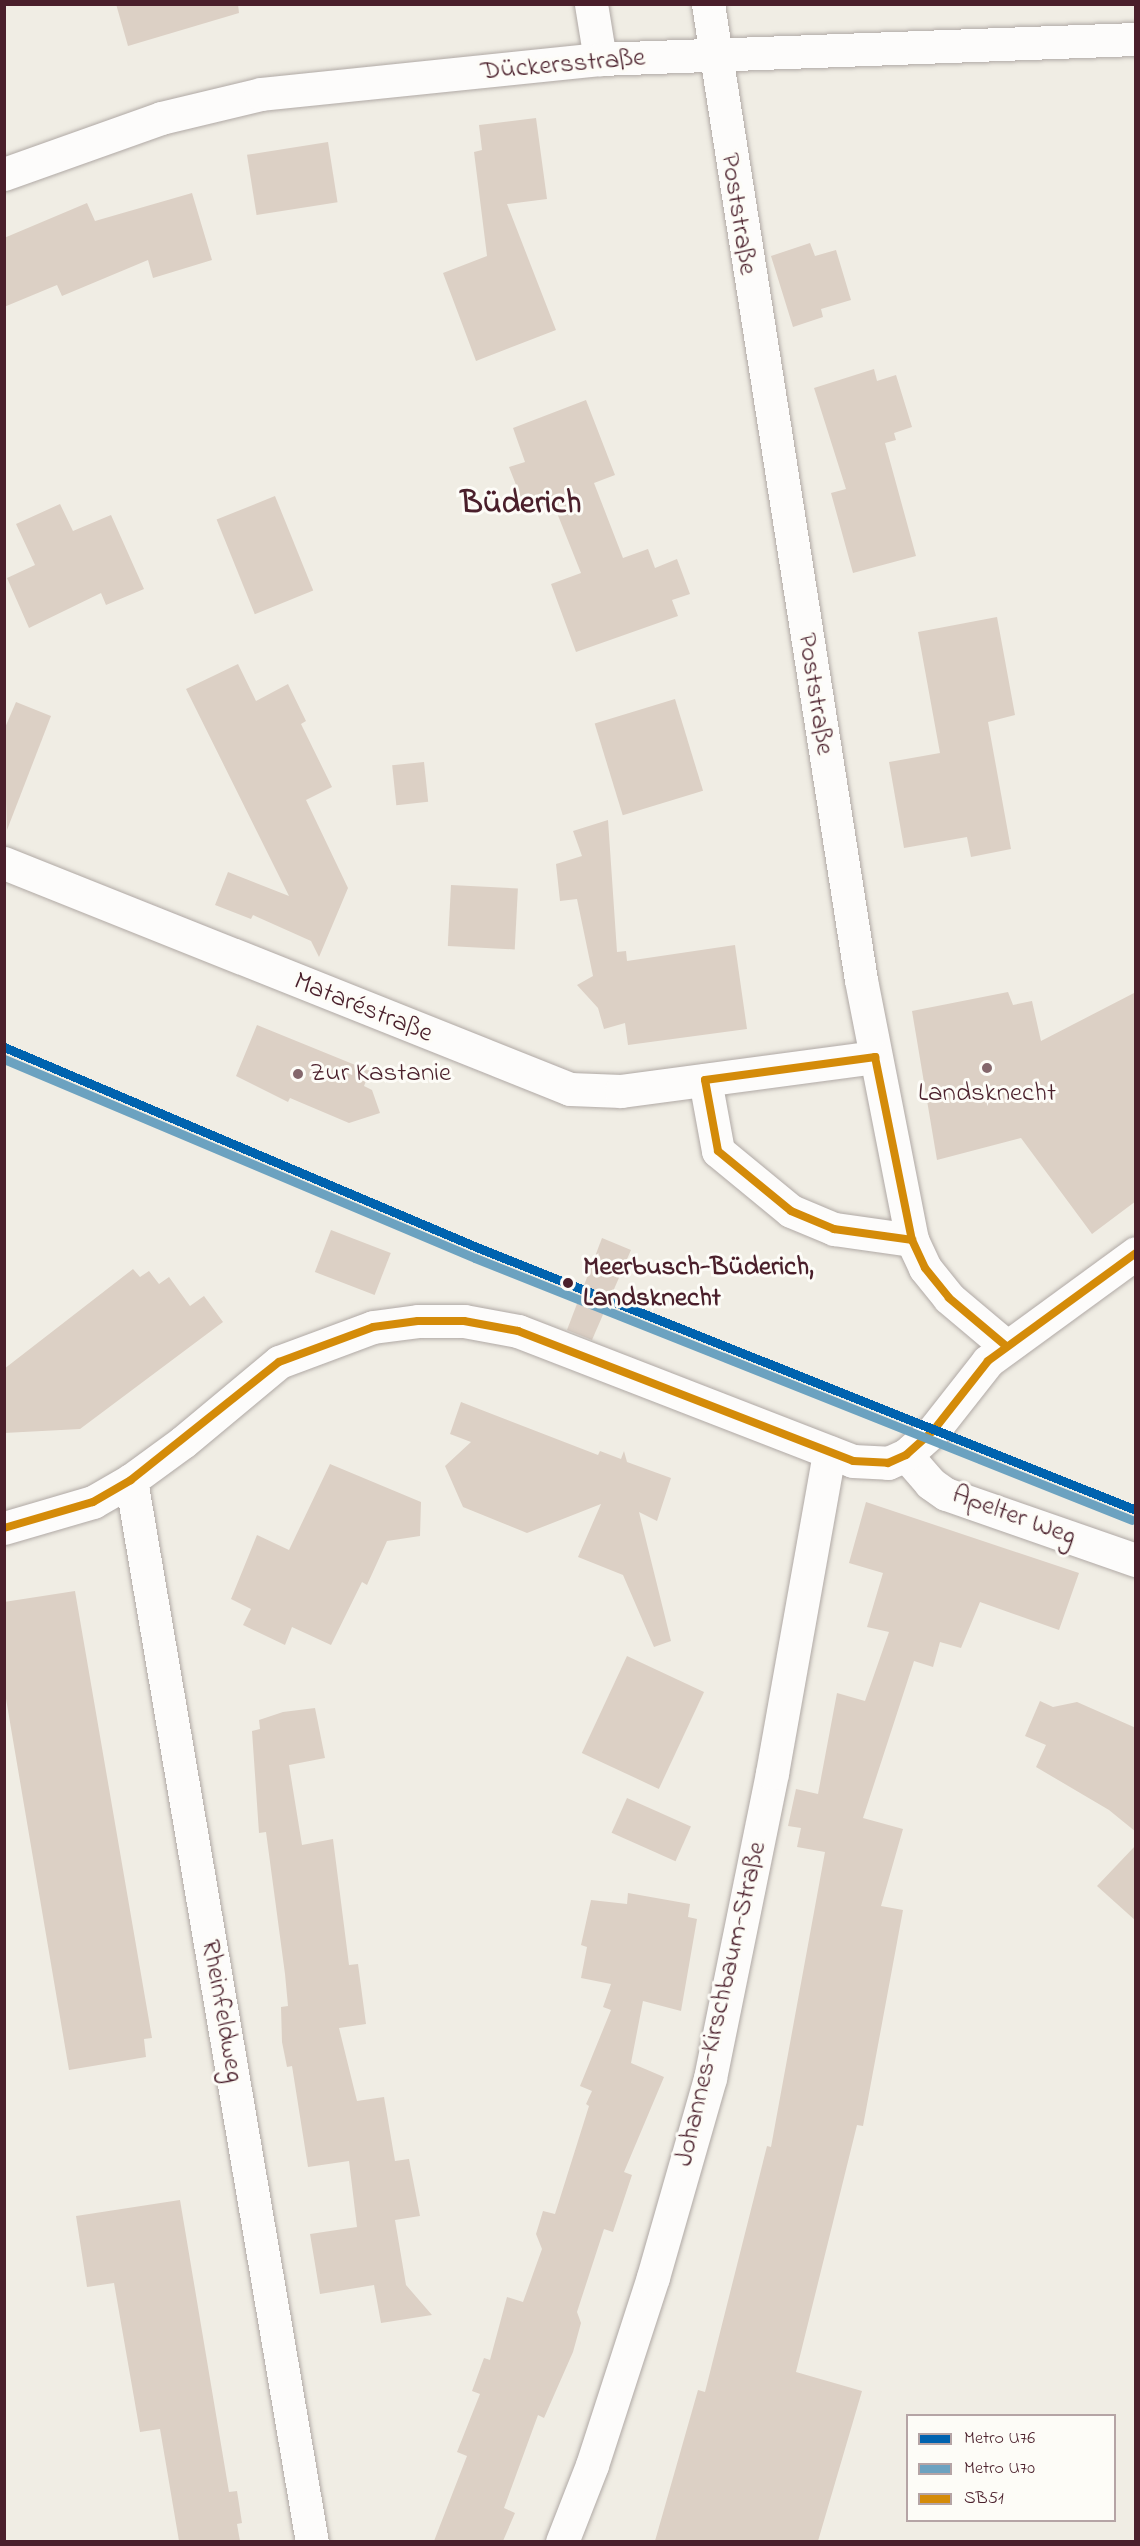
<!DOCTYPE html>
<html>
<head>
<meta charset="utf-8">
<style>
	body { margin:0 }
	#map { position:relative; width:1140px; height:2546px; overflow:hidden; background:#f0ede4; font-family:"Indie Flower",sans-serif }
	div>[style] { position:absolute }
	.building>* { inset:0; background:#dcd0c5; transform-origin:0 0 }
	.roads { filter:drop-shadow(0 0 2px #b0a9a5) drop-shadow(0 0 2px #b0a9a5) }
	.minor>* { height:33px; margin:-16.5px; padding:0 16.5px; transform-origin:16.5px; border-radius:16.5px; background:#fdfcfb }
	.major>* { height:33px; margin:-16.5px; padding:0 16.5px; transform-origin:16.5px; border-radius:16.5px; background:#fdfcfb }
	.bus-1>* { height:8px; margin:-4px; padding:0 4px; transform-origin:4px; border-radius:4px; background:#d48b09 }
	.metro-1>* { height:9px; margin:-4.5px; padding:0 4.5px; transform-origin:4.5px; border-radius:4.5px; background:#0063af }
	.metro-2>* { height:9px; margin:-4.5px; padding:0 4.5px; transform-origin:4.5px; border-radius:4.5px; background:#6ca2c0 }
	.dots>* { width:16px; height:16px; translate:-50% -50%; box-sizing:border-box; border:3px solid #fdfcf7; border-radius:50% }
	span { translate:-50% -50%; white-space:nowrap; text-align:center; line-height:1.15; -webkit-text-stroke:6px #fdfcf7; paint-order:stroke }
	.street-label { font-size:27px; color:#4a1f2b }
	.poi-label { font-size:27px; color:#4a1f2b }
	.left { translate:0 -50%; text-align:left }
	.stop-label { font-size:27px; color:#4a1f2b; font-weight:700 }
	.district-label { font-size:33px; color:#4a1f2b; font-weight:700 }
	.frame { position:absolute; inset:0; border:6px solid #4a1f2b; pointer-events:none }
	.legend { position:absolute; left:906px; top:2414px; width:210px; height:108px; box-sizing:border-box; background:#fdfcf7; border:2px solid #b5a4a5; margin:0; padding:8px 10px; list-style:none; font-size:18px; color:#4a1f2b }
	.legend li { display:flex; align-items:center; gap:12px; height:30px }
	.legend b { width:30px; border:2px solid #b5a4a5 }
</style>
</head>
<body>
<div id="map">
	<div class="building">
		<div style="clip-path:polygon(116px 4px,238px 4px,239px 13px,128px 46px)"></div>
		<div style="clip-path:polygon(536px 118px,547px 199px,507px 204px,556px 330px,476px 361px,443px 273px,487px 256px,474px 152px,482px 150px,479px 125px)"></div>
		<div style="left:328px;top:142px;width:61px;height:82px;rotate:81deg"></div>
		<div style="clip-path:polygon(192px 193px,212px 260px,153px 278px,148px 260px,62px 296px,57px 285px,4px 307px,4px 238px,87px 203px,95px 221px)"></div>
		<div style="clip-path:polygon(810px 243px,815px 256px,836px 250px,851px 300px,821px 309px,823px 317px,793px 327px,771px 256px)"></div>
		<div style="clip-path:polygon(874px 369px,877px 381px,896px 375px,912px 427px,894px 433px,896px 440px,885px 443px,916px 556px,853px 573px,831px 493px,846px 489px,814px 388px)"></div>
		<div style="clip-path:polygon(586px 400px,615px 475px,594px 483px,623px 558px,648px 549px,655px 568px,677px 559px,690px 594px,672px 600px,678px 616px,576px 652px,551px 584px,581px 573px,553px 503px,527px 513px,509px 467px,525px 462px,513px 428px)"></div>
		<div style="left:275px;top:496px;width:102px;height:63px;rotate:68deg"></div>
		<div style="clip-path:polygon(60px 504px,73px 531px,111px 515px,144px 589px,106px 605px,101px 593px,29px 628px,7px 578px,35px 565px,16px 524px)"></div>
		<div style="clip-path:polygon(997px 617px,1015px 715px,988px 722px,1011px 849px,971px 857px,967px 837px,904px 848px,889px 762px,940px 753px,918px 632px)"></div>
		<div style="clip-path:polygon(238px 664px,256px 701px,288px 684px,306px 721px,301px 724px,332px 787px,306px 800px,348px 888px,319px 957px,311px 941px,253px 915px,251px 919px,215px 905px,228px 872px,289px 896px,186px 689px)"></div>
		<div style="left:675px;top:699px;width:96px;height:84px;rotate:73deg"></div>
		<div style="clip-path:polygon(16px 702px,51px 716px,7px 830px,4px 730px)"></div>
		<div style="left:424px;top:762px;width:40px;height:32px;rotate:84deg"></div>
		<div style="clip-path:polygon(608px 820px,617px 952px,626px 951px,627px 961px,735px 945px,747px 1029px,628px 1045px,625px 1023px,604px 1029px,598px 1008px,577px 985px,593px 976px,577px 899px,560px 901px,556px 864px,582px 856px,573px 831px)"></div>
		<div style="left:451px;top:885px;width:67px;height:61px;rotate:3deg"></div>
		<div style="clip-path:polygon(1008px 992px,1013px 1005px,1032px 1001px,1041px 1041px,1136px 992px,1136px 1201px,1092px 1234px,1021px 1138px,937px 1160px,912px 1011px)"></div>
		<div style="clip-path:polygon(257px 1025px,370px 1071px,364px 1086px,372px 1090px,380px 1113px,349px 1123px,290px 1098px,288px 1102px,236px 1076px)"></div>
		<div style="left:331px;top:1230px;width:64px;height:45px;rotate:21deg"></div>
		<div style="clip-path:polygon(602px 1238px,631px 1250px,592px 1340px,567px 1330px)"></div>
		<div style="clip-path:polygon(133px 1269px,140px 1277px,149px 1271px,159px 1284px,169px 1277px,190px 1306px,204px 1296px,223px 1322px,80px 1429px,4px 1433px,4px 1369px)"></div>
		<div style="clip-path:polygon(461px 1402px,598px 1455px,600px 1451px,621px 1459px,624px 1451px,627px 1462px,671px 1478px,657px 1521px,639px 1512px,671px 1641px,654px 1647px,623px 1575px,578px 1557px,601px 1504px,527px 1533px,463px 1507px,445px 1466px,471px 1442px,450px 1434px)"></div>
		<div style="clip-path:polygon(330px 1464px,421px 1502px,420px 1536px,387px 1541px,367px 1585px,362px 1582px,331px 1645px,292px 1627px,285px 1645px,243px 1625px,251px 1609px,231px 1599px,257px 1535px,289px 1550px)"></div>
		<div style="clip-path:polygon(866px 1502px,1079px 1573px,1059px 1630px,980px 1602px,961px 1648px,940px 1642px,933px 1667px,914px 1661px,863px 1818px,903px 1829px,881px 1906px,903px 1910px,863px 2126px,857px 2125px,796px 2372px,862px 2391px,818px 2541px,655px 2541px,698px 2390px,705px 2392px,767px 2146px,771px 2147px,825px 1852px,797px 1847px,801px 1828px,788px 1826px,796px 1789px,818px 1794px,837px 1693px,865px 1701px,889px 1632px,867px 1627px,883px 1573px,849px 1563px)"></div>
		<div style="clip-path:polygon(75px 1591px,152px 2038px,144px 2039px,146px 2057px,69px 2070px,4px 1687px,4px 1602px)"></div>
		<div style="left:627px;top:1656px;width:85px;height:107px;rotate:25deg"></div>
		<div style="clip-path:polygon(1040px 1701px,1053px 1707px,1077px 1702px,1136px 1728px,1136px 1832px,1109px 1810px,1036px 1767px,1046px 1745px,1025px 1736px)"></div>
		<div style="clip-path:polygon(315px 1708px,325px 1758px,289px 1765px,302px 1845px,333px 1839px,349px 1965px,358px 1964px,366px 2024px,339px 2028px,357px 2101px,384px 2097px,395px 2161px,409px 2159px,420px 2216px,395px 2220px,406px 2285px,432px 2315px,381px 2323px,374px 2285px,320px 2294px,310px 2234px,357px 2227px,349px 2161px,308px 2167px,292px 2066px,287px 2067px,282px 2042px,281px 2007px,288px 2006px,285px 1974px,266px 1832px,259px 1833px,252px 1731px,260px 1729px,259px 1720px,283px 1712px)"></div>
		<div style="left:627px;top:1798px;width:70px;height:38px;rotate:24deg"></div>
		<div style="clip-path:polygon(1136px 1845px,1136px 1921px,1097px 1886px)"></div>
		<div style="clip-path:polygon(628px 1893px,690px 1904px,688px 1917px,697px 1919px,681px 2011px,643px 2001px,631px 2063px,664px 2077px,624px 2172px,632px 2175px,613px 2232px,604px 2229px,577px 2312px,581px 2323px,573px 2352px,544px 2418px,538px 2415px,504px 2508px,515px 2513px,503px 2541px,434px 2541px,467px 2456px,457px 2452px,480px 2394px,472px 2391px,484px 2358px,490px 2360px,507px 2297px,523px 2302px,542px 2249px,536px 2234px,543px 2211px,555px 2214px,589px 2106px,586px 2104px,592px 2091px,580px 2086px,611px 2010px,603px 2007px,611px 1984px,581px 1978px,587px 1947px,581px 1945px,591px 1900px,627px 1904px)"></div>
		<div style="clip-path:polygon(180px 2200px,229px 2492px,237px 2491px,242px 2523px,237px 2524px,240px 2541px,179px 2541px,160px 2429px,140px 2432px,114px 2283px,87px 2287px,76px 2216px)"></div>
	</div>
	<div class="roads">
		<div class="minor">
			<div style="left:591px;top:4px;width:56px;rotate:80.7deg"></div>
			<div style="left:708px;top:4px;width:988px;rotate:81.09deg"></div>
			<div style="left:861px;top:980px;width:265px;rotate:78.9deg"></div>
			<div style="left:912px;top:1240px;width:31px;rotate:65deg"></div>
			<div style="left:925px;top:1268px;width:38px;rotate:51deg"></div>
			<div style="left:949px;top:1298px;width:75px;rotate:40.1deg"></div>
			<div style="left:4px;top:174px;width:167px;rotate:-19.6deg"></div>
			<div style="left:161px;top:118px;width:103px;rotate:-13.5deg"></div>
			<div style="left:261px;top:94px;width:341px;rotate:-5.9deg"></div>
			<div style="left:600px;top:59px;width:536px;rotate:-2.14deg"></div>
			<div style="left:4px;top:863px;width:609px;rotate:21.77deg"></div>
			<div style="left:570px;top:1089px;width:51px;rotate:2.2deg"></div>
			<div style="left:621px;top:1091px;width:256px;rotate:-7.6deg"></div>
			<div style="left:705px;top:1080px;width:72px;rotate:79.6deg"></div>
			<div style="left:718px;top:1151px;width:94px;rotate:39.4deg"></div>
			<div style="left:791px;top:1211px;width:47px;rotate:22.7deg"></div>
			<div style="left:834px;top:1229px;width:79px;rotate:8deg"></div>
			<div style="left:906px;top:1455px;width:37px;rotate:49deg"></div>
			<div style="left:930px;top:1483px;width:19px;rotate:35deg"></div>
			<div style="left:946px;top:1494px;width:201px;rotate:19.2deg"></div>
			<div style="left:131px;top:1480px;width:1077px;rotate:80.33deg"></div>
			<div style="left:562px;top:2542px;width:83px;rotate:-68.7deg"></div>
			<div style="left:592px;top:2465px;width:198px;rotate:-72deg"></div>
			<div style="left:653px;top:2277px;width:207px;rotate:-74deg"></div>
			<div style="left:710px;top:2078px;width:311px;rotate:-78.5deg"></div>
			<div style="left:772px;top:1773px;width:326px;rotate:-79.9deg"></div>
		</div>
		<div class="major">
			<div style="left:4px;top:1528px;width:93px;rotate:-16.3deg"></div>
			<div style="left:93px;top:1502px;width:44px;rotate:-30.1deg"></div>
			<div style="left:131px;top:1480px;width:64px;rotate:-36.2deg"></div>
			<div style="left:183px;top:1442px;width:125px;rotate:-39.8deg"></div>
			<div style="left:279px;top:1362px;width:100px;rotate:-20.4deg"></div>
			<div style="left:373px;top:1327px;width:45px;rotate:-7.6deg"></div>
			<div style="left:418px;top:1321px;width:46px"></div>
			<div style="left:464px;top:1321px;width:55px;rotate:10.5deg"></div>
			<div style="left:518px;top:1331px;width:359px;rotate:21.2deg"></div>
			<div style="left:853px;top:1461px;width:35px;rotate:3deg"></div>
			<div style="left:888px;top:1463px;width:20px;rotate:-24deg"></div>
			<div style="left:906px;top:1455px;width:36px;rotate:-42deg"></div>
			<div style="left:933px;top:1431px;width:89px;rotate:-51.8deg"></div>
			<div style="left:988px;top:1361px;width:183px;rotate:-36.1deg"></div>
		</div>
	</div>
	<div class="bus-1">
		<div style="left:875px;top:1057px;width:187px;rotate:78.6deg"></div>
		<div style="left:912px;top:1240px;width:31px;rotate:65deg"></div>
		<div style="left:925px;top:1268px;width:38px;rotate:51deg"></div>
		<div style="left:949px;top:1298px;width:75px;rotate:40.1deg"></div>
		<div style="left:705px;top:1080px;width:72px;rotate:79.6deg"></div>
		<div style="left:718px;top:1151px;width:94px;rotate:39.4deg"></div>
		<div style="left:791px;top:1211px;width:47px;rotate:22.7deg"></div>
		<div style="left:834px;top:1229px;width:79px;rotate:8deg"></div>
		<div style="left:705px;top:1080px;width:172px;rotate:-7.7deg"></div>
		<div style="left:4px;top:1528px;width:93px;rotate:-16.3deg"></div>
		<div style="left:93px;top:1502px;width:44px;rotate:-30.1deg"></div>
		<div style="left:131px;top:1480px;width:189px;rotate:-38.6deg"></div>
		<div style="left:279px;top:1362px;width:100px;rotate:-20.4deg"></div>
		<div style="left:373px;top:1327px;width:45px;rotate:-7.6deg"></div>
		<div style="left:418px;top:1321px;width:46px"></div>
		<div style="left:464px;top:1321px;width:55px;rotate:10.5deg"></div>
		<div style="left:518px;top:1331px;width:359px;rotate:21.2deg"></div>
		<div style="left:853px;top:1461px;width:35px;rotate:3deg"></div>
		<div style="left:888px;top:1463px;width:20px;rotate:-24deg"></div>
		<div style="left:906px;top:1455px;width:36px;rotate:-42deg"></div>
		<div style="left:933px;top:1431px;width:89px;rotate:-51.8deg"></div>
		<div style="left:988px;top:1361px;width:183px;rotate:-36.1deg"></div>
	</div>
	<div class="metro-1">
		<div style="left:4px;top:1047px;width:516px;rotate:22.94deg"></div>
		<div style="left:479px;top:1248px;width:707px;rotate:21.74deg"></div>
	</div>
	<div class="metro-2">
		<div style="left:4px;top:1059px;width:511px;rotate:22.9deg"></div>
		<div style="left:475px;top:1258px;width:707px;rotate:21.74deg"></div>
	</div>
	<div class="dots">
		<div style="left:987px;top:1068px;background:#84676c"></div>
		<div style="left:298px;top:1074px;background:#84676c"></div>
		<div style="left:568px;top:1283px;background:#4a1f2b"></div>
	</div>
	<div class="street-label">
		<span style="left:563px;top:65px;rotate:-5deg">Dückersstraße</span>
		<span style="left:738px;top:214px;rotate:81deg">Poststraße</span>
		<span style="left:815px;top:694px;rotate:81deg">Poststraße</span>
		<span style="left:363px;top:1008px;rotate:22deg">Mataréstraße</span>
		<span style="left:1014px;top:1516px;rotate:20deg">Apelter Weg</span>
		<span style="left:721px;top:2004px;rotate:-77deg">Johannes-Kirschbaum-Straße</span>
		<span style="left:222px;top:2011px;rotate:80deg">Rheinfeldweg</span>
	</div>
	<div class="poi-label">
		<span class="left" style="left:310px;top:1074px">Zur Kastanie</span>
		<span style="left:987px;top:1094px">Landsknecht</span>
	</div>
	<div class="stop-label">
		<span class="left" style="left:583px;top:1283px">Meerbusch-Büderich,<br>Landsknecht</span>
	</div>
	<div class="district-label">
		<span style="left:521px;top:505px">Büderich</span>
	</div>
	<div class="frame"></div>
	<ul class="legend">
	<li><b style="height:8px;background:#0063af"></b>Metro U76</li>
	<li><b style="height:8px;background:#6ca2c0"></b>Metro U70</li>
	<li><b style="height:8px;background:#d48b09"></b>SB51</li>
	</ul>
</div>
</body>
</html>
